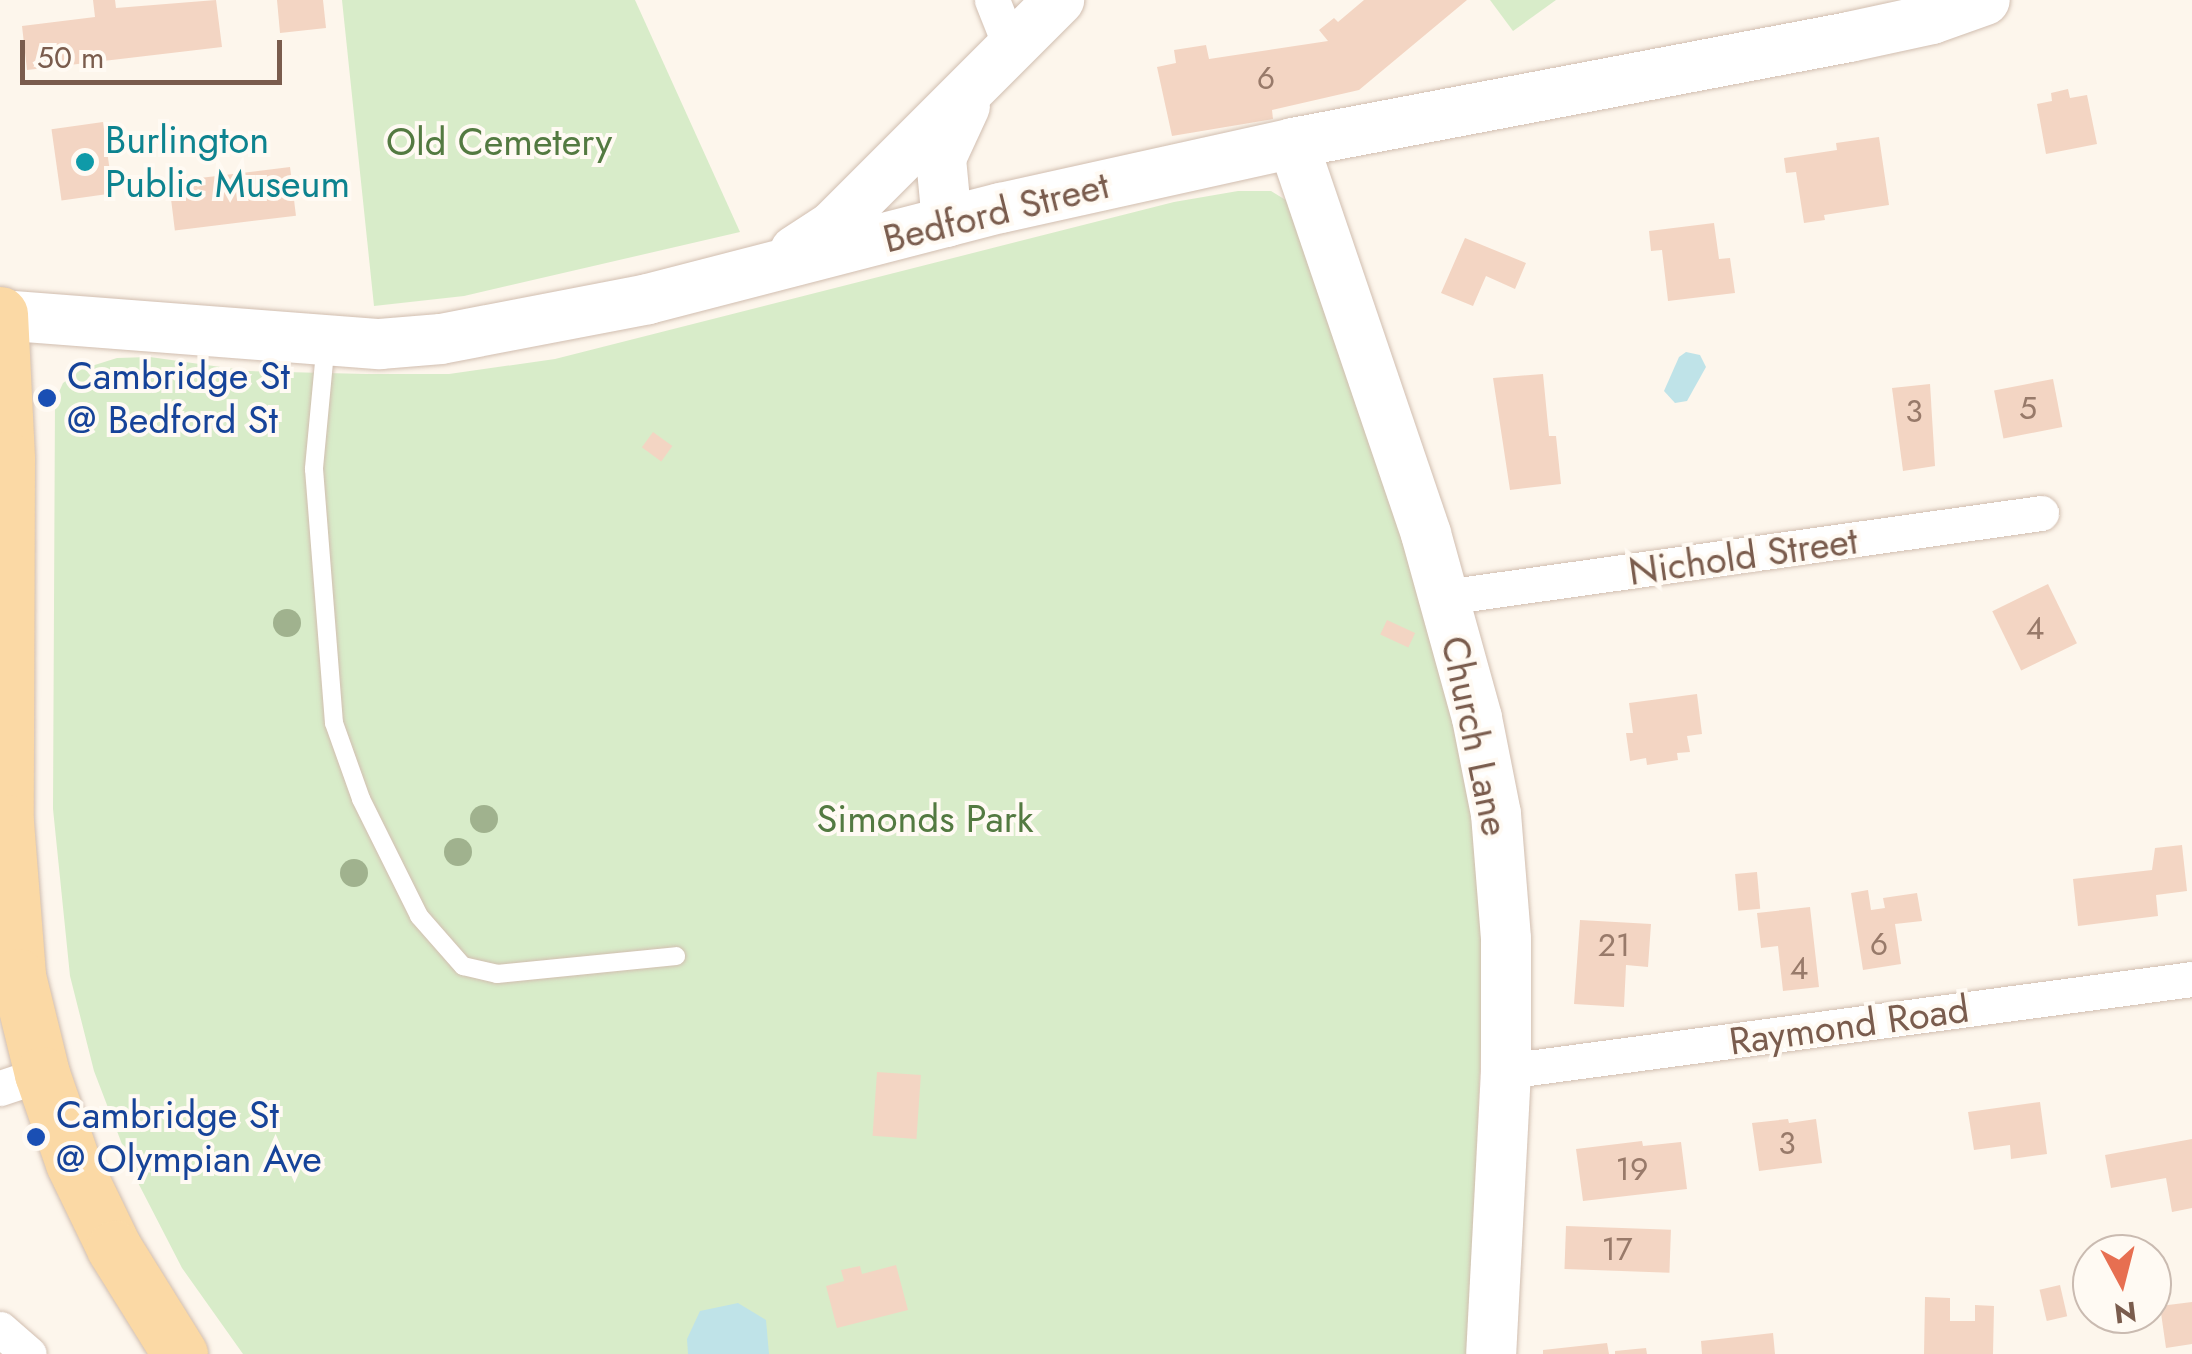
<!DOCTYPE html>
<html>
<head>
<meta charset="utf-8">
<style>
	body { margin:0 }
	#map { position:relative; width:2192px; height:1354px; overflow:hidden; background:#fdf6ec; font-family:Jost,sans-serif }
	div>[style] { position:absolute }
	.green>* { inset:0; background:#d8ecc9 }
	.water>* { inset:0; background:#bfe3e8 }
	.building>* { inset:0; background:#f3d5c3; transform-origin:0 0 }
	.roads { filter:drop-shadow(0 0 2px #d1beb0) drop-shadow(0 0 2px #d1beb0) }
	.lane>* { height:18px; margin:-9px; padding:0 9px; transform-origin:9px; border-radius:9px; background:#fff }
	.street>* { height:35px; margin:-17.5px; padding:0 17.5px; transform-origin:17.5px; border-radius:17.5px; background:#fff }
	.secondary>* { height:50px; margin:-25px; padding:0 25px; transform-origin:25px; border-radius:25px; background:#fff }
	.primary>* { height:55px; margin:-27.5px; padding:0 27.5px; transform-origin:27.5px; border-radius:27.5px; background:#fbd9a5 }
	.trees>* { width:28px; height:28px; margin:-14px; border-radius:50%; background:#a0b28e }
	.dots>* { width:28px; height:28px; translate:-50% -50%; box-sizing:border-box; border:5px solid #fffaf3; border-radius:50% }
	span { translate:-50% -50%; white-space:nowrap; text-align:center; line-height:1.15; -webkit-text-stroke:8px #fffaf3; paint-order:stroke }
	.number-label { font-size:32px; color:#987a6a }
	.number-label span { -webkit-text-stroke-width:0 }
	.culture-label { font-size:38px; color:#0d838f }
	.left { translate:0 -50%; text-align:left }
	.park-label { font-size:38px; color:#537a41 }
	.street-label { font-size:38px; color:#7a5c4d }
	.transit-label { font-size:38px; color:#164399 }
	.north { position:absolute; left:2072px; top:1234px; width:100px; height:100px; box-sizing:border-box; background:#fffaf3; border:2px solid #cabbb1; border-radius:50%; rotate:173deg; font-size:28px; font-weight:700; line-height:40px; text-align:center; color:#7a5c4d }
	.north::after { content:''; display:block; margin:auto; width:35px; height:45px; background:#e76f51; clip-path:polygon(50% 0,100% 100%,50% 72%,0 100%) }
	.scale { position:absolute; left:20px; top:40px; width:262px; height:45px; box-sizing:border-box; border:5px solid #7a5c4d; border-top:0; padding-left:12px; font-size:30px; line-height:35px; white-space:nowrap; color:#7a5c4d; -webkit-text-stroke:8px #fffaf3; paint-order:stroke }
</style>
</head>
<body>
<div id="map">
	<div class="green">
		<div style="clip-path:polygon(342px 0,635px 0,740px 232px,464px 296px,374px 306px)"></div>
		<div style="clip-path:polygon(1490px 0,1556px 0,1513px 31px)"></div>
		<div style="clip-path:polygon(1238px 191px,1271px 191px,1289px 202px,1321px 274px,1449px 686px,1480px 856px,1482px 1022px,1468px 1354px,243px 1354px,182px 1268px,133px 1173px,94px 1071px,70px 976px,53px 809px,55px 401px,63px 383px,82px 369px,117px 358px,150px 357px,249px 371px,366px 374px,449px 374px,555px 359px,1174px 202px)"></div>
	</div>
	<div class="water">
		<div style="clip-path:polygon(1686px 352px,1700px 355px,1706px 367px,1687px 401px,1675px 403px,1664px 391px,1679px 357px)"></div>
		<div style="clip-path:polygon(738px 1303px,766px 1320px,769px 1354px,688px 1354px,687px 1339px,700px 1311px)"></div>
	</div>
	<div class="building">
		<div style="clip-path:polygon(93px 0,115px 0,116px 8px,216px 0,222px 47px,27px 70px,22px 26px,95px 17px)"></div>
		<div style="clip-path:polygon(277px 0,323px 0,326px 28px,280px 33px)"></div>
		<div style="clip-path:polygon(1364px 0,1467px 0,1359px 90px,1272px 110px,1273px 119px,1172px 136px,1157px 67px,1176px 63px,1174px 50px,1206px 45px,1209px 59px,1328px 41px,1319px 30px,1334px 18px,1338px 22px)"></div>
		<div style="clip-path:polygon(2068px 89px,2070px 98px,2087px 95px,2097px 144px,2046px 154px,2037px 104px,2052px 101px,2051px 93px)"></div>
		<div style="left:103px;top:122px;width:72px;height:52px;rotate:82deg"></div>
		<div style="clip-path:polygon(1879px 137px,1889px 205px,1824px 215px,1825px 220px,1804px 223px,1796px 172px,1786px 173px,1784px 158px,1837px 150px,1836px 143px)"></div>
		<div style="left:290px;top:167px;width:49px;height:122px;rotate:83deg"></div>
		<div style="clip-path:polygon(1714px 223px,1719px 259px,1730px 258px,1735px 293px,1668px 301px,1662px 250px,1651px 251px,1649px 231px)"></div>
		<div style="clip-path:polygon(1465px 238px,1526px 263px,1515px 289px,1486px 276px,1473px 306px,1441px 293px)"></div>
		<div style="clip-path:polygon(1543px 374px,1549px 436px,1556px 436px,1561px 484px,1510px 490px,1493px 378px)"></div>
		<div style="left:2053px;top:379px;width:49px;height:60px;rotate:79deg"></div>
		<div style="clip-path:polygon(1930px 384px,1935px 466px,1903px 471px,1892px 388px)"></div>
		<div style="left:653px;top:432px;width:24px;height:19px;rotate:36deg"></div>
		<div style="left:2048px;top:584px;width:66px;height:62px;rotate:64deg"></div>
		<div style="left:1387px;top:620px;width:31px;height:16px;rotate:25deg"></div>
		<div style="clip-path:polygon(1697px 694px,1702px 734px,1687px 736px,1690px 752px,1677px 753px,1678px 760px,1647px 765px,1646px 758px,1630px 761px,1626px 733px,1633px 733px,1629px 703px)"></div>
		<div style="clip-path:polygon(2182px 845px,2187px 891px,2156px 895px,2158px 916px,2078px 926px,2073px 879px,2152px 870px,2155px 848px)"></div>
		<div style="left:1757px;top:872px;width:37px;height:22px;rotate:85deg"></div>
		<div style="clip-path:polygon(1868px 890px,1871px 910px,1885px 908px,1883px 898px,1917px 893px,1922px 921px,1895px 924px,1901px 964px,1863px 970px,1851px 893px)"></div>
		<div style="clip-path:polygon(1810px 907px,1819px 987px,1783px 991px,1778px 946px,1761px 948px,1757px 913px)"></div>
		<div style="clip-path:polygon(1580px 920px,1651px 924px,1648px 967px,1626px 965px,1624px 1007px,1574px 1004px)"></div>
		<div style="left:877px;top:1072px;width:44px;height:64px;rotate:4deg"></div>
		<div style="clip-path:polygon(2040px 1102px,2047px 1154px,2011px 1159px,2010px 1145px,1974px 1150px,1968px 1112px)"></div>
		<div style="clip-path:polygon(1788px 1119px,1789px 1123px,1816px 1119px,1822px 1163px,1759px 1171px,1752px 1123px)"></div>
		<div style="clip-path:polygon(2192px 1139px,2192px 1208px,2172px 1212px,2166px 1178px,2111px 1188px,2105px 1155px)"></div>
		<div style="clip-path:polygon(1642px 1141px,1643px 1146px,1681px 1142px,1687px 1189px,1583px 1201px,1576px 1149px)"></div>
		<div style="left:1566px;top:1226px;width:105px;height:43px;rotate:2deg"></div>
		<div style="clip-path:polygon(896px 1265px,908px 1310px,837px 1328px,826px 1286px,844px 1281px,841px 1270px,860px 1266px,862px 1274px)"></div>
		<div style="left:2060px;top:1285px;width:32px;height:21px;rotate:77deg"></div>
		<div style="clip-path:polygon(1925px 1297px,1950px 1298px,1950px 1321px,1975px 1321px,1975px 1305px,1994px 1306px,1993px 1354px,1924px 1354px)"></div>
		<div style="clip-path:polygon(2192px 1302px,2192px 1344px,2166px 1348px,2160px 1306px)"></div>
		<div style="clip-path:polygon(1773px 1333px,1775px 1354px,1702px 1354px,1701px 1341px)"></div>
		<div style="clip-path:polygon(1607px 1343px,1609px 1354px,1543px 1354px,1543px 1350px)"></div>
		<div style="clip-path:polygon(1646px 1348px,1647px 1354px,1615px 1354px,1615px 1351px)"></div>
	</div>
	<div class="roads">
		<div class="lane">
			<div style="left:326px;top:341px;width:129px;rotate:95.4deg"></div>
			<div style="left:314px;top:469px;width:255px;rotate:85.5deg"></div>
			<div style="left:334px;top:723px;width:81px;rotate:70.4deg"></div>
			<div style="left:361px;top:799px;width:131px;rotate:63.6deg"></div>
			<div style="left:419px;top:916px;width:67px;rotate:48.7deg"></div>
			<div style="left:463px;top:966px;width:35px;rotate:13deg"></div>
			<div style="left:497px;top:974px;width:180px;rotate:-5.7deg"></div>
		</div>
		<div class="street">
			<div style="left:992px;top:0;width:52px;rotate:68.4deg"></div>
			<div style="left:1445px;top:597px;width:602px;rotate:-8.02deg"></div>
			<div style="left:1506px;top:1071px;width:692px;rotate:-7.64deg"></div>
			<div style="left:0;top:1088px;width:44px;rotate:-18.4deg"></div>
			<div style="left:0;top:1329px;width:38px;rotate:41deg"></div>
		</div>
		<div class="secondary">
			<div style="left:1293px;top:143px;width:413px;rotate:71.2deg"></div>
			<div style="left:1426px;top:534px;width:191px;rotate:74.5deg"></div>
			<div style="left:1477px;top:718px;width:98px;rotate:78.8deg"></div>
			<div style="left:1496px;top:814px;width:125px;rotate:85.4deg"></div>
			<div style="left:1506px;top:939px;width:132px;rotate:90deg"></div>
			<div style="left:1506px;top:1071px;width:283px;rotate:93deg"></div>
			<div style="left:947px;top:222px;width:64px;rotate:-95.4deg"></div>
			<div style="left:941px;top:158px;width:57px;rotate:-65.2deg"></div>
			<div style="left:795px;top:251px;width:45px;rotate:-33.3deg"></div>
			<div style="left:833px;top:226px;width:320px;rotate:-45deg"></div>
			<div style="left:0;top:315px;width:381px;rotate:4.4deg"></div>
			<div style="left:380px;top:344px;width:61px;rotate:-4.7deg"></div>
			<div style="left:441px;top:339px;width:211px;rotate:-10.9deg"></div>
			<div style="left:648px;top:299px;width:365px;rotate:-14.5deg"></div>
			<div style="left:1001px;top:208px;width:299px;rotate:-12.5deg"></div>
			<div style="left:1293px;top:143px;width:566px;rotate:-10.79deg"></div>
			<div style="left:1849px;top:37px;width:85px;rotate:-12.2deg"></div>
			<div style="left:1932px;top:19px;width:56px;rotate:-19.7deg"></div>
		</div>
		<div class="primary">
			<div style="left:0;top:314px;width:145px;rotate:87.2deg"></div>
			<div style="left:7px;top:459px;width:363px;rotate:90.2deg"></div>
			<div style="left:6px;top:822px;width:154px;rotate:85.5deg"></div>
			<div style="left:18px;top:976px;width:101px;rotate:76.2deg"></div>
			<div style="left:42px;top:1074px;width:94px;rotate:70.8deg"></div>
			<div style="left:73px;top:1163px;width:94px;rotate:64.2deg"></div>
			<div style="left:114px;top:1248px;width:125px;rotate:58.1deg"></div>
		</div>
	</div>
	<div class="trees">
		<div style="left:287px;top:623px"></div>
		<div style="left:484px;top:819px"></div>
		<div style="left:458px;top:852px"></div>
		<div style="left:354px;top:873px"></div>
	</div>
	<div class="dots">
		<div style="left:85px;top:162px;background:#0f9aa8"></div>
		<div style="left:47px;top:398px;background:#1a4fb4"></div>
		<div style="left:36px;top:1137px;background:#1a4fb4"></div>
	</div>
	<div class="number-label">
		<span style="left:1266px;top:78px">6</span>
		<span style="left:2028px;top:408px">5</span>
		<span style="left:1914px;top:411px">3</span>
		<span style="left:2035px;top:628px">4</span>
		<span style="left:1879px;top:944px">6</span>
		<span style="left:1614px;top:945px">21</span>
		<span style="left:1799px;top:968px">4</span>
		<span style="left:1787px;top:1143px">3</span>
		<span style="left:1632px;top:1169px">19</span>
		<span style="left:1617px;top:1249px">17</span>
	</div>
	<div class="culture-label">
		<span class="left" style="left:105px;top:162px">Burlington<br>Public Museum</span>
	</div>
	<div class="park-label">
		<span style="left:499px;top:142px">Old Cemetery</span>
		<span style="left:925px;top:819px">Simonds Park</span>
	</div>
	<div class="street-label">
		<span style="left:996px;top:212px;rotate:-14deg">Bedford Street</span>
		<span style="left:1743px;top:556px;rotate:-8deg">Nichold Street</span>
		<span style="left:1475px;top:736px;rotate:78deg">Church Lane</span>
		<span style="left:1849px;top:1025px;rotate:-8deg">Raymond Road</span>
	</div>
	<div class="transit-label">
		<span class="left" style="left:67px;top:398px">Cambridge St<br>@ Bedford St</span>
		<span class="left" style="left:56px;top:1137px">Cambridge St<br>@ Olympian Ave</span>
	</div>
	<div class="north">N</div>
	<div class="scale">50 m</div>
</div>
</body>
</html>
